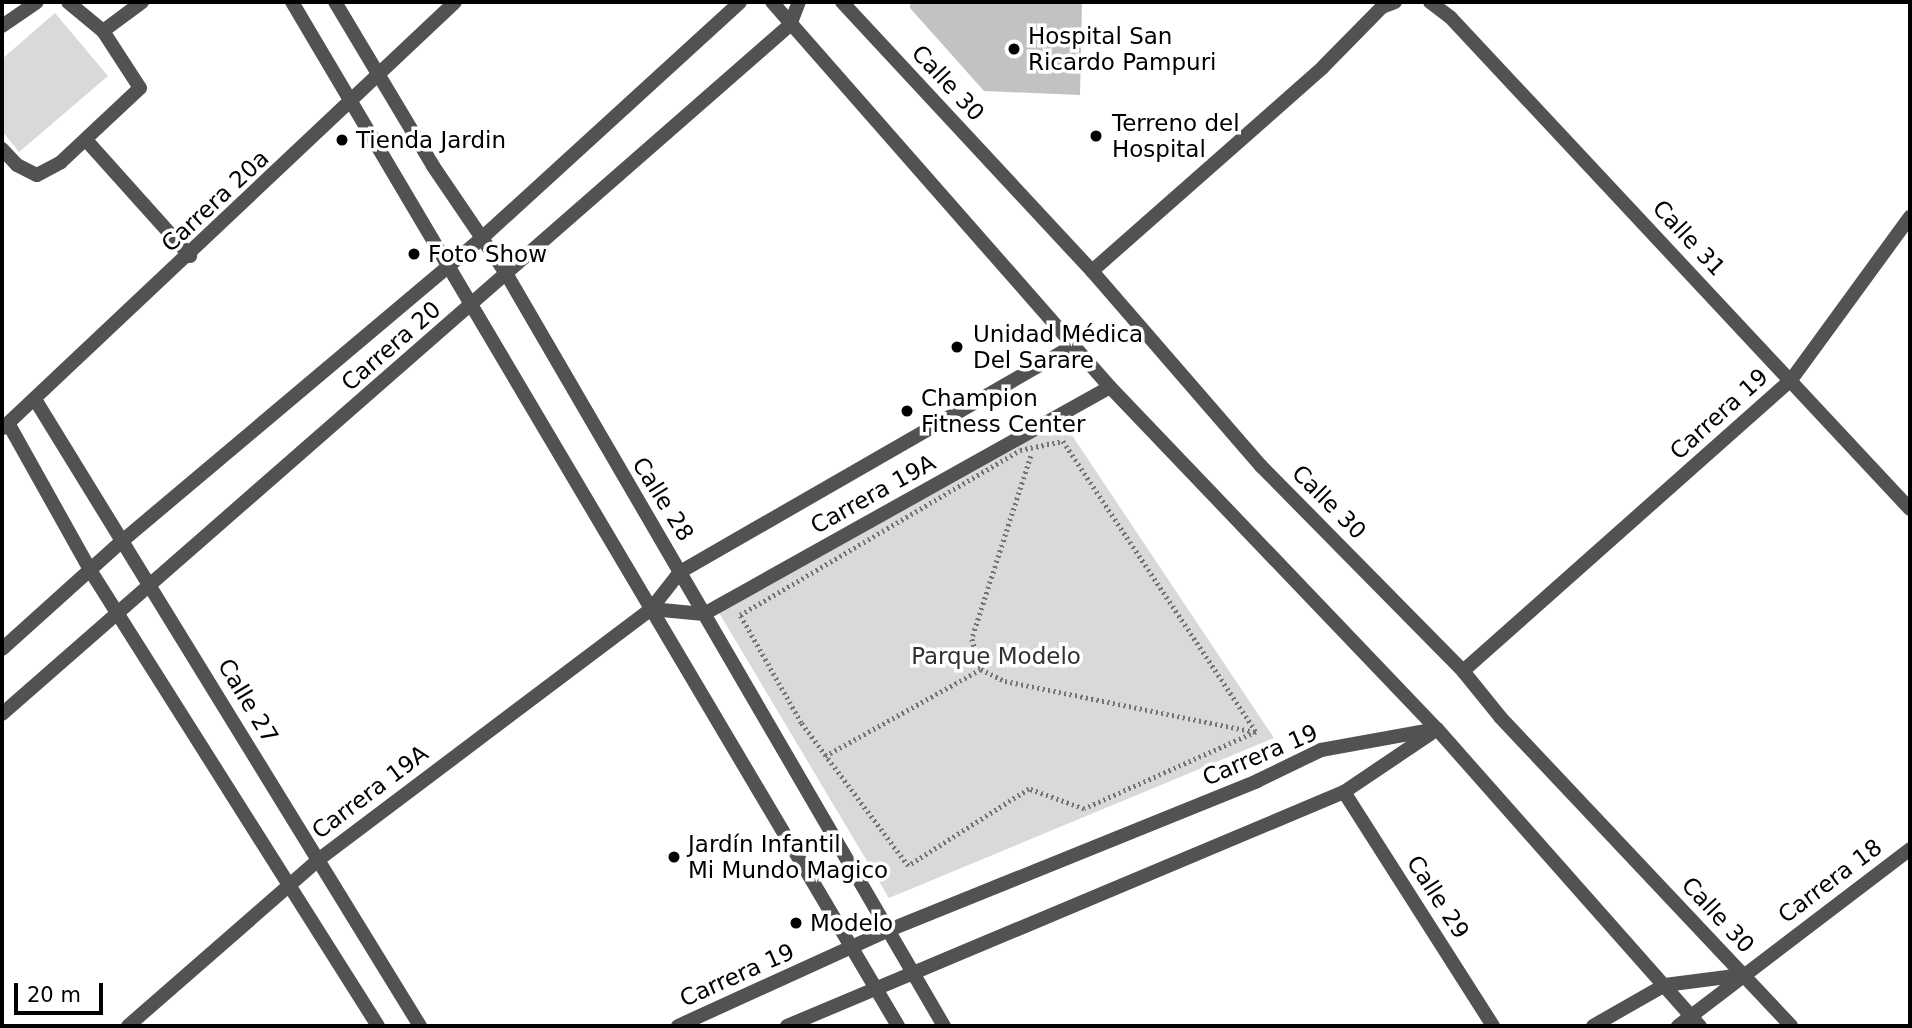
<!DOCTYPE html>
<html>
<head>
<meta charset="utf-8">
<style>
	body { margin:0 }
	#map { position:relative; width:1912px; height:1028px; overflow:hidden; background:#fff; font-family:"DejaVu Sans",sans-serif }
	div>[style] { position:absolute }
	.green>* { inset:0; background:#d9d9d9 }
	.building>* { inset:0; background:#c2c2c2 }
	.path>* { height:4.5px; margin-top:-2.25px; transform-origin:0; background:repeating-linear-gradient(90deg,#747474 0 2px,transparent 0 5.5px) }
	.minor>* { height:14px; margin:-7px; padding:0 7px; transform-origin:7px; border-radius:7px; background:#525252 }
	.tertiary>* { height:14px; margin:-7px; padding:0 7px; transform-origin:7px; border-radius:7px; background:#525252 }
	.dots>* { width:19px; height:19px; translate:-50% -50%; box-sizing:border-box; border:4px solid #fff; border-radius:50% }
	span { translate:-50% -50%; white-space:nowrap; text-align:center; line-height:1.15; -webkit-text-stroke:7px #fff; paint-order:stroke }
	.poi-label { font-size:23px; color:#000 }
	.left { translate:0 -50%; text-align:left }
	.street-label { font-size:23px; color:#000 }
	.park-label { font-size:23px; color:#303030 }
	.frame { position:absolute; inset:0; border:4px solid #000; pointer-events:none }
	.scale { position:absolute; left:14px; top:983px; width:89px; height:32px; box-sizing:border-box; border:4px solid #000; border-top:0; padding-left:9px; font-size:21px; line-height:24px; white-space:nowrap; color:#000; -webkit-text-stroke:5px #fff; paint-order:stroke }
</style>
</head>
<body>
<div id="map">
	<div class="green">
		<div style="clip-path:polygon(55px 13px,108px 76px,19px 152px,2px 131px,2px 59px)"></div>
		<div style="clip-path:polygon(1059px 416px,1274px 738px,889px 898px,712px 601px)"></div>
	</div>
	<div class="building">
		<div style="clip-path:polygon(910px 2px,1082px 2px,1080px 95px,984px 91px,910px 8px)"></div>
	</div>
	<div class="path">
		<div style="left:1063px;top:441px;width:349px;rotate:56.4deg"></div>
		<div style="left:1256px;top:732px;width:188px;rotate:155.9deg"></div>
		<div style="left:1084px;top:809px;width:59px;rotate:-160deg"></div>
		<div style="left:1029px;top:789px;width:143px;rotate:147.5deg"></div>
		<div style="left:908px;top:866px;width:179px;rotate:-126.8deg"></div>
		<div style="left:801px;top:723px;width:124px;rotate:-119.5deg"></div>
		<div style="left:740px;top:615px;width:325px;rotate:-30.5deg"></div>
		<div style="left:1020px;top:450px;width:44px;rotate:-11.8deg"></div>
		<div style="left:1031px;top:456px;width:192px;rotate:107.9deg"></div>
		<div style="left:972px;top:639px;width:31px;rotate:73deg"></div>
		<div style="left:981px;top:669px;width:27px;rotate:27deg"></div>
		<div style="left:1005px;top:681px;width:255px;rotate:11.5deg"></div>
		<div style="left:825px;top:756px;width:179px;rotate:-29.1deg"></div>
	</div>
	<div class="minor">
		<div style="left:292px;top:2px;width:1190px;rotate:59.38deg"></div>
		<div style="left:335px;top:2px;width:191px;rotate:59.1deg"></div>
		<div style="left:433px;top:166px;width:132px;rotate:55.8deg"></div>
		<div style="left:507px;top:275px;width:869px;rotate:59.81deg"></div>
		<div style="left:1430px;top:2px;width:26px;rotate:37deg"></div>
		<div style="left:1451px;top:18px;width:672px;rotate:46.93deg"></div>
		<div style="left:2px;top:26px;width:42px;rotate:-34.4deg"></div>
		<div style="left:103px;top:31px;width:49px;rotate:-36.6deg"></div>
		<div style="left:86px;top:140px;width:156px;rotate:48.1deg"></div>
		<div style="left:2px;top:149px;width:22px;rotate:47deg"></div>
		<div style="left:17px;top:165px;width:22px;rotate:27deg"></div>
		<div style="left:37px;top:175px;width:27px;rotate:-28deg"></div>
		<div style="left:61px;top:162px;width:108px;rotate:-43.1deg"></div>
		<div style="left:140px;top:88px;width:68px;rotate:-123deg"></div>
		<div style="left:103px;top:31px;width:45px;rotate:-140.4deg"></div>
		<div style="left:1092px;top:271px;width:308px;rotate:-41.4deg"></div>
		<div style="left:1323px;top:67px;width:84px;rotate:-45.5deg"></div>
		<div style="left:1382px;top:7px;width:14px;rotate:-21deg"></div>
		<div style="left:36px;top:401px;width:734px;rotate:58.43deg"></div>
		<div style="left:8px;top:423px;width:168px;rotate:60.8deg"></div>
		<div style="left:90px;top:570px;width:539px;rotate:57.72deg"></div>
		<div style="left:3px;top:428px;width:621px;rotate:-43.3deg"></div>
		<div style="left:651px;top:609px;width:53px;rotate:5.4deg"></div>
		<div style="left:704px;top:614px;width:465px;rotate:-29.2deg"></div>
		<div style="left:2px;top:649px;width:160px;rotate:-42deg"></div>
		<div style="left:121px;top:542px;width:473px;rotate:-40.1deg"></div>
		<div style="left:483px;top:237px;width:348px;rotate:-42.4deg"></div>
		<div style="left:1463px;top:671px;width:438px;rotate:-41.6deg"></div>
		<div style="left:1791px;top:380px;width:202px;rotate:-53.9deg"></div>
		<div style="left:2px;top:714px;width:1047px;rotate:-41.17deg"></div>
		<div style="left:790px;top:25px;width:25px;rotate:-69deg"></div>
		<div style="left:1344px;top:792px;width:277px;rotate:57.5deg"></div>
		<div style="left:128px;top:1026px;width:252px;rotate:-41.1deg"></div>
		<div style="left:318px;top:860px;width:417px;rotate:-37deg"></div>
		<div style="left:651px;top:609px;width:47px;rotate:-51.9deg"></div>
		<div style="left:680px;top:572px;width:455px;rotate:-29.9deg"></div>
		<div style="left:678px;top:1026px;width:232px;rotate:-24.5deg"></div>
		<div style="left:889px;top:930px;width:397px;rotate:-22deg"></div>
		<div style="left:1257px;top:781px;width:71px;rotate:-25.8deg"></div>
		<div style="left:1321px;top:750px;width:118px;rotate:-10.3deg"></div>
		<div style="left:787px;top:1026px;width:604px;rotate:-22.79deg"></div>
		<div style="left:1344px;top:792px;width:104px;rotate:-34deg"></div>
		<div style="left:1593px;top:1026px;width:83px;rotate:-29.7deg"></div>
		<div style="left:1665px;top:985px;width:78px;rotate:-7.4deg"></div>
		<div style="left:1678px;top:1026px;width:292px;rotate:-37.3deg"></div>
	</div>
	<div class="tertiary">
		<div style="left:772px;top:2px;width:512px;rotate:48.72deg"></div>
		<div style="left:1110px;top:387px;width:473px;rotate:46.3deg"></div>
		<div style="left:1437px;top:729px;width:397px;rotate:48.5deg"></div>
		<div style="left:842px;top:2px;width:367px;rotate:47.1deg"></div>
		<div style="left:1092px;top:271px;width:258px;rotate:49.1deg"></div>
		<div style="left:1261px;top:466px;width:288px;rotate:45.4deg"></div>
		<div style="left:1463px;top:671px;width:60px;rotate:51deg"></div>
		<div style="left:1501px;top:718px;width:423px;rotate:46.7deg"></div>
	</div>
	<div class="dots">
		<div style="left:1014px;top:49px;background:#000"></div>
		<div style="left:1096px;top:136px;background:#000"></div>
		<div style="left:342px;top:140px;background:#000"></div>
		<div style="left:414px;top:254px;background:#000"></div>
		<div style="left:957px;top:347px;background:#000"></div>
		<div style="left:907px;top:411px;background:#000"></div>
		<div style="left:674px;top:857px;background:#000"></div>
		<div style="left:796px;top:923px;background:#000"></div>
	</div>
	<div class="poi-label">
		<span class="left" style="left:1028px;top:49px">Hospital San<br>Ricardo Pampuri</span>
		<span class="left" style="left:1112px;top:136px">Terreno del<br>Hospital</span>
		<span class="left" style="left:356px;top:140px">Tienda Jardin</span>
		<span class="left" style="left:428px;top:254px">Foto Show</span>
		<span class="left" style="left:973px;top:347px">Unidad Médica<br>Del Sarare</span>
		<span class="left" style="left:921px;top:411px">Champion<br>Fitness Center</span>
		<span class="left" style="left:688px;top:857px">Jardín Infantil<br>Mi Mundo Magico</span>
		<span class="left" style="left:810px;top:923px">Modelo</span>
	</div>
	<div class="street-label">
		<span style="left:948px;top:83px;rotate:47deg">Calle 30</span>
		<span style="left:215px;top:201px;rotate:-43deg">Carrera 20a</span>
		<span style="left:1689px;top:238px;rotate:47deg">Calle 31</span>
		<span style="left:391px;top:346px;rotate:-41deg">Carrera 20</span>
		<span style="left:1719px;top:414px;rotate:-42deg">Carrera 19</span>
		<span style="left:873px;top:494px;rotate:-29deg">Carrera 19A</span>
		<span style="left:663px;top:499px;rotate:58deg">Calle 28</span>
		<span style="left:1329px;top:502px;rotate:45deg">Calle 30</span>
		<span style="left:248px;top:701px;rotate:59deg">Calle 27</span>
		<span style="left:1260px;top:755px;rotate:-23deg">Carrera 19</span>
		<span style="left:370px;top:792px;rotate:-37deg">Carrera 19A</span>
		<span style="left:1830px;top:881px;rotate:-37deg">Carrera 18</span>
		<span style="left:1438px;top:897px;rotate:57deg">Calle 29</span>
		<span style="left:1718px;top:915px;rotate:47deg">Calle 30</span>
		<span style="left:737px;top:975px;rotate:-24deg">Carrera 19</span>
	</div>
	<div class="park-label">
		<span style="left:996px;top:656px">Parque Modelo</span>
	</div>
	<div class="frame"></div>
	<div class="scale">20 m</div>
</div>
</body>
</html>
